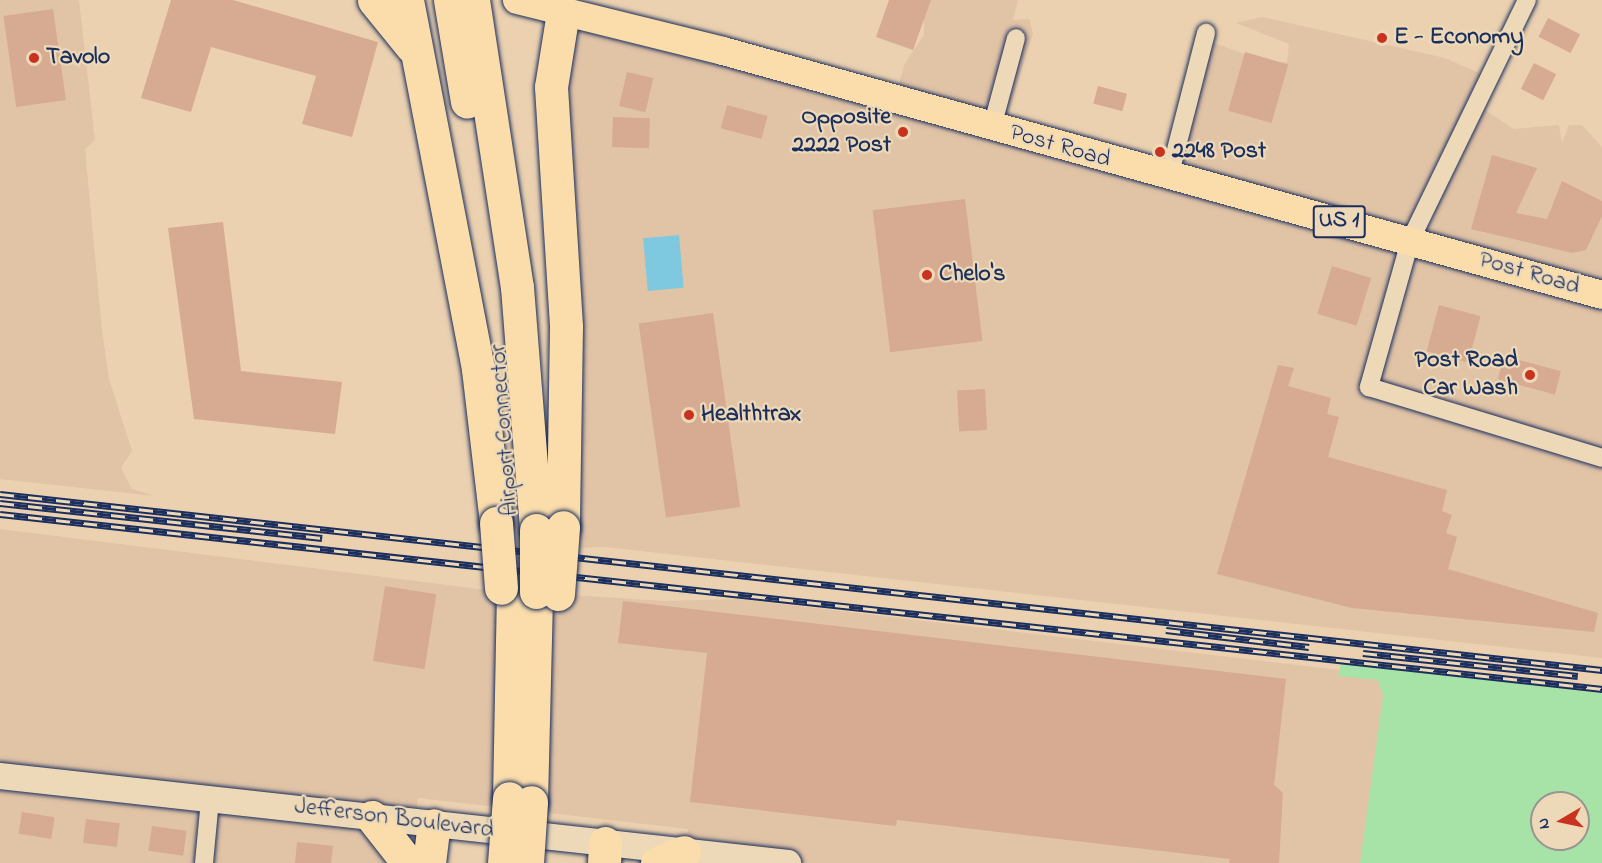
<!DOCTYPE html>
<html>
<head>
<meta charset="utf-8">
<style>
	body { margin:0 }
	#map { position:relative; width:1602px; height:863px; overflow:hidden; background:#ebd1b0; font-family:"Indie Flower",sans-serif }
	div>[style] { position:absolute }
	.built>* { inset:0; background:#e1c3a6 }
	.green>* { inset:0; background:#a7e2a7 }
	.water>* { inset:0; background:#7fc9e0; transform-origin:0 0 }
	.building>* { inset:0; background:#d6ab91; transform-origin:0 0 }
	.roads { filter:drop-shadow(0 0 2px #1b2f5e) drop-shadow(0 0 2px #1b2f5e) }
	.street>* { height:18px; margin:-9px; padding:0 9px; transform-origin:9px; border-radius:9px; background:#edd9b7 }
	.secondary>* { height:26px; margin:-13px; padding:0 13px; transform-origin:13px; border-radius:13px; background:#edd9b7 }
	.primary>* { height:28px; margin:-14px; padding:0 14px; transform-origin:14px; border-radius:14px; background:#fbddab }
	.highway>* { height:33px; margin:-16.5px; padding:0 16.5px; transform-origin:16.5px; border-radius:16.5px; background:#fbddab }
	.rail>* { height:7px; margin-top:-3.5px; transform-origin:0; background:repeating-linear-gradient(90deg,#edd9b7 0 14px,#1b2f5e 0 28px); box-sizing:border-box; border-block:2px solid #1b2f5e }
	.bridges { filter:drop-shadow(0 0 2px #1b2f5e) drop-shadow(0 0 2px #1b2f5e) }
	.highway-bridge>* { height:33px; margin:-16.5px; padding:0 16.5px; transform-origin:16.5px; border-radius:16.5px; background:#fbddab }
	.dots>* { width:16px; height:16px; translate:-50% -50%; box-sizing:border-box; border:3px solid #edd9b7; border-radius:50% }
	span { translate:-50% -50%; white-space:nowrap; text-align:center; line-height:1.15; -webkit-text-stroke:4.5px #edd9b7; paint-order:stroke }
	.shield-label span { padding:2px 4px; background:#edd9b7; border:2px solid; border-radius:4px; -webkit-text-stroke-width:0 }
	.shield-label { font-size:22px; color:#1b2f5e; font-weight:700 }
	.poi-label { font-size:24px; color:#1b2f5e; font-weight:700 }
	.left { translate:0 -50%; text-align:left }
	.right { translate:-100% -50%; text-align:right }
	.street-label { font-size:24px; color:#1b2f5e }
	.north { position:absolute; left:1530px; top:791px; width:60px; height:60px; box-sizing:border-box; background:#edd9b7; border:2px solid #999593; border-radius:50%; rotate:261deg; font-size:16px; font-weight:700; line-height:24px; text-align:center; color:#1b2f5e }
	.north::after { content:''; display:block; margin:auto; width:21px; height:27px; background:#c8321e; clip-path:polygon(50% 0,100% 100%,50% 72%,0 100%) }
</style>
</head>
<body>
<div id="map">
	<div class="built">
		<div style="clip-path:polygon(0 0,79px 0,95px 140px,85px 149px,102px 331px,109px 379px,132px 451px,121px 468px,132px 489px,155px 496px,0 479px)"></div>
		<div style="clip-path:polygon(924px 0,1018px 0,1013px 20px,1029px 19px,1033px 33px,1004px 128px,1166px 175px,1212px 42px,1266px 62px,1287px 62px,1289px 44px,1236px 23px,1262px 17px,1445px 58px,1486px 76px,1474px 103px,1514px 129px,1559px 125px,1562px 143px,1569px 125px,1582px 125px,1602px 147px,1602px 658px,605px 547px,567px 548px,564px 170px,570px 11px,896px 94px,905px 63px,924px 35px)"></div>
		<div style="clip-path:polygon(0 529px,479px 589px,664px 601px,738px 599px,1551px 695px,1542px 839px,1563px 863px,669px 863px,684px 858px,688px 829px,418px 798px,410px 863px,0 863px)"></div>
	</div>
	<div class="green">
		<div style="clip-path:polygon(evenodd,1341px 663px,1602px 693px,1602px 863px,1360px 863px,1383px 696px,1378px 680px,1338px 676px,1341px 663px,1542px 803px,1578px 803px,1578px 839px,1542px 839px,1542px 803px)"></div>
	</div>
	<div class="water">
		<div style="left:679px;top:235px;width:53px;height:36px;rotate:85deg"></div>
	</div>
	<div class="building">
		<div style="clip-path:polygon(171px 0,233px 0,378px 42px,352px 137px,302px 124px,316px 76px,211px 47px,191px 112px,141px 98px)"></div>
		<div style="clip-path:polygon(889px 0,931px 0,913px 50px,876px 37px)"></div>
		<div style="left:53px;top:9px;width:92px;height:50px;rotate:82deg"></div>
		<div style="left:1548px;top:18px;width:36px;height:21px;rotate:27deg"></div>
		<div style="left:1245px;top:52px;width:45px;height:61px;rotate:16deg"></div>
		<div style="left:1534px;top:63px;width:25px;height:29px;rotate:27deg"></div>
		<div style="left:627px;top:72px;width:27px;height:35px;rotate:13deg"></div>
		<div style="left:1098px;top:86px;width:30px;height:18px;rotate:15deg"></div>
		<div style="left:727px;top:105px;width:42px;height:24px;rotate:15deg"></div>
		<div style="left:613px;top:117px;width:37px;height:30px;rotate:2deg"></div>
		<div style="clip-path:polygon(1492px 155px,1537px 168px,1516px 213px,1547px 219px,1562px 181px,1602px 201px,1602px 216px,1586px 250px,1572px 253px,1471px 229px)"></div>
		<div style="left:965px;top:199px;width:143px;height:93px;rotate:83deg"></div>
		<div style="clip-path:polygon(223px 222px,241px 371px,342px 382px,335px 434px,194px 419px,168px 228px)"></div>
		<div style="left:1332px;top:266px;width:41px;height:50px;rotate:17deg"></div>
		<div style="left:1439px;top:305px;width:43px;height:48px;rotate:15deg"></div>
		<div style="left:713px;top:313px;width:196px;height:75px;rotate:82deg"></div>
		<div style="left:1504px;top:356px;width:59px;height:24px;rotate:15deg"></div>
		<div style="clip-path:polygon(1278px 365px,1294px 368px,1288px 386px,1331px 398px,1327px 414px,1339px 417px,1328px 457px,1447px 490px,1442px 511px,1452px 515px,1446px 533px,1457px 537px,1448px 569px,1598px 613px,1594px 632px,1352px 608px,1217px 574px)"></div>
		<div style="left:985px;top:389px;width:41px;height:28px;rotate:87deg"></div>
		<div style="left:385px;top:586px;width:52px;height:76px;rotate:9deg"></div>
		<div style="clip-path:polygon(623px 601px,1286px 679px,1274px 785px,1283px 793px,1279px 863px,1229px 863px,1230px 859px,897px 820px,896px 826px,690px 802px,707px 653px,618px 643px)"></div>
		<div style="left:22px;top:812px;width:33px;height:22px;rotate:9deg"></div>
		<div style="left:86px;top:819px;width:34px;height:24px;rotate:7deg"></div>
		<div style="left:152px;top:826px;width:35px;height:25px;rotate:8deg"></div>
		<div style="clip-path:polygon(297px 842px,333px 846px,331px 863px,295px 863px)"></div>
	</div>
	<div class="roads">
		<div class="street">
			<div style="left:1527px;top:0;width:268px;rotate:115.9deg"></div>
			<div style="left:1410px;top:241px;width:152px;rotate:105.7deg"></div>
			<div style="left:1369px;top:387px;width:244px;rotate:16.9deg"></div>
			<div style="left:992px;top:127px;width:92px;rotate:-74.9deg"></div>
			<div style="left:1169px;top:177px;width:149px;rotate:-75.6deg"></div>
			<div style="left:204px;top:863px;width:64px;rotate:-84.6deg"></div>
		</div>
		<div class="secondary">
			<div style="left:0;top:776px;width:793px;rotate:6.3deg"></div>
		</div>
		<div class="primary">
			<div style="left:517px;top:0;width:212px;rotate:13.9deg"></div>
			<div style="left:723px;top:51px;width:912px;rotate:15.51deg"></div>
		</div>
		<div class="highway">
			<div style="left:374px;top:0;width:60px;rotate:51deg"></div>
			<div style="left:407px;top:0;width:376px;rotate:79.1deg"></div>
			<div style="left:478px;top:369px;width:155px;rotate:83.3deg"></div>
			<div style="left:450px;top:0;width:103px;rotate:80.5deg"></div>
			<div style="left:473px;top:0;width:290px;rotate:81.3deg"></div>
			<div style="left:517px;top:287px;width:244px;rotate:85.5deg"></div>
			<div style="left:563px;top:12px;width:76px;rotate:99.1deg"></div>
			<div style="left:551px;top:87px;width:240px;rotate:86.4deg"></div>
			<div style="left:566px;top:327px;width:200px;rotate:90.9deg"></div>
			<div style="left:509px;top:798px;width:209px;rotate:-88.9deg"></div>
			<div style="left:531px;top:802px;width:210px;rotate:-88.6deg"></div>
			<div style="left:372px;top:817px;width:58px;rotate:52deg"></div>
			<div style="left:429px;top:863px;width:38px;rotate:-83deg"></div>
			<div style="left:604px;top:863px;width:20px;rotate:-87deg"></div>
			<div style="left:657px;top:863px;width:29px;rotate:-22deg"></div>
		</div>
	</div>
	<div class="rail">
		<div style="left:0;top:494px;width:1612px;rotate:6.27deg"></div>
		<div style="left:0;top:503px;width:324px;rotate:6.2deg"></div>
		<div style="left:0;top:514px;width:1612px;rotate:6.23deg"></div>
		<div style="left:1166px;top:630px;width:144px;rotate:6.8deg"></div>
		<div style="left:1363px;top:653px;width:216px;rotate:6.1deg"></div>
	</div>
	<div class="bridges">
		<div class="highway-bridge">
			<div style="left:496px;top:523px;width:65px;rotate:85.6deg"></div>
			<div style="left:536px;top:530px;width:62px;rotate:90deg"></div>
			<div style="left:558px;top:594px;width:67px;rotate:-85.7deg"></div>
			<div style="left:504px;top:863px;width:65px;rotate:-85.6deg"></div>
			<div style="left:527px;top:863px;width:61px;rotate:-86.2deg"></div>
		</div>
	</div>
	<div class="dots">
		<div style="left:1382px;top:38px;background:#c8321e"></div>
		<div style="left:34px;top:58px;background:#c8321e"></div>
		<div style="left:903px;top:132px;background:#c8321e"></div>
		<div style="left:1160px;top:152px;background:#c8321e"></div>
		<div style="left:927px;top:275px;background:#c8321e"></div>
		<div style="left:1530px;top:375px;background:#c8321e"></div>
		<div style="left:689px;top:415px;background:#c8321e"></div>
	</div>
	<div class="shield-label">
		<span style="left:1339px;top:222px">US 1</span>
	</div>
	<div class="poi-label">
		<span class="left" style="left:1394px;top:38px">E - Economy</span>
		<span class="left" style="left:46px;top:58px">Tavolo</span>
		<span class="right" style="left:891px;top:132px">Opposite<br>2222 Post</span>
		<span class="left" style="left:1172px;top:152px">2248 Post</span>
		<span class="left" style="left:939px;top:275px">Chelo's</span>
		<span class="right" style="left:1518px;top:375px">Post Road<br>Car Wash</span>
		<span class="left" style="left:701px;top:415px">Healthtrax</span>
	</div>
	<div class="street-label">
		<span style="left:1060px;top:147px;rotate:16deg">Post Road</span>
		<span style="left:1529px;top:274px;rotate:16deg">Post Road</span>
		<span style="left:505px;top:430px;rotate:-94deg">Airport Connector</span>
		<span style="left:394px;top:819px;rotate:7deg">Jefferson Boulevard</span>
	</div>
	<div class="north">N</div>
</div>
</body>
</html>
